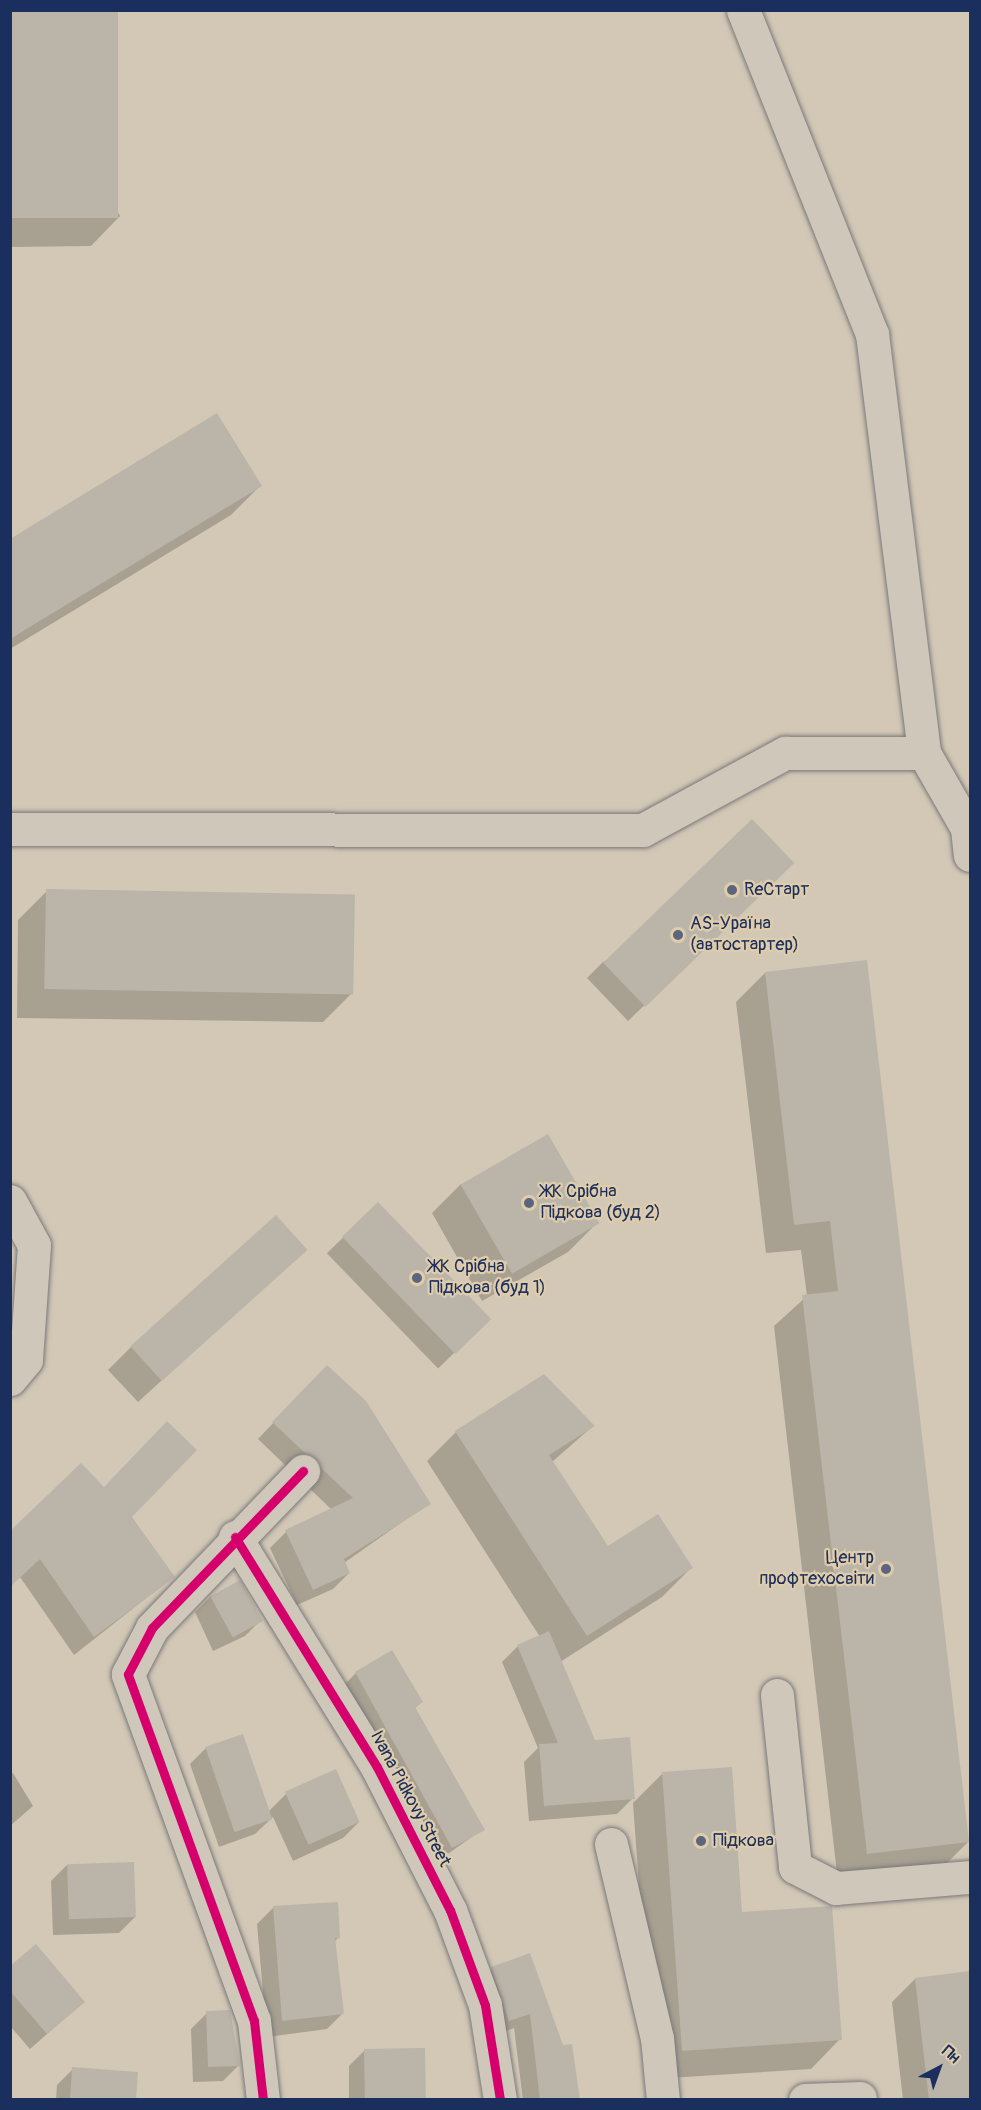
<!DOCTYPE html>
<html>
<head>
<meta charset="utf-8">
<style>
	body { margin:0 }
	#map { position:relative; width:981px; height:2110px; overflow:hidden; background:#d3c8b6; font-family:Pangolin,sans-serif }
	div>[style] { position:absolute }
	.shadow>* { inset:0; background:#0003; transform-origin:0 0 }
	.building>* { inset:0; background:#bbb4a9; transform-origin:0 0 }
	.roads { filter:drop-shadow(0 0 2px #7a797a) drop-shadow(0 0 2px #7a797a) }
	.minor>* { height:33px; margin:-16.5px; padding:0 16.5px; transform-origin:16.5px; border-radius:16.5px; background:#cfc7ba }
	.cycleway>* { height:9px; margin:-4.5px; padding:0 4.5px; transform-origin:4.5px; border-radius:4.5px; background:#d6006c }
	.dots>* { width:16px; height:16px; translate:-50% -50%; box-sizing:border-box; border:3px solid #dfccaa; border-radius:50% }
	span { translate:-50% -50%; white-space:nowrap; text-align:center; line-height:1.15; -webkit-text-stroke:4.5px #dfccaa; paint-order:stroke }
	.poi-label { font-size:18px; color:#1b2f5e }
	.left { translate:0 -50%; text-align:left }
	.right { translate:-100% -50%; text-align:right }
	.street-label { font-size:18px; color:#1b2f5e }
	.frame { position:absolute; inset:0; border:12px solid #1b2f5e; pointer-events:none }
	.north { position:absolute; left:909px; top:2038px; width:60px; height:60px; -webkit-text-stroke:4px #dfccaa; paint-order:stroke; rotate:41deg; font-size:16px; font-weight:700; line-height:24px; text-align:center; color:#1b2f5e }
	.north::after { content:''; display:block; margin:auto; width:21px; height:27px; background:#1b2f5e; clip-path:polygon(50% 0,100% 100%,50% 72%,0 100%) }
</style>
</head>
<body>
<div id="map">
	<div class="shadow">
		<div style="clip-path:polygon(10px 10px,120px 216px,91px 246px,10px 247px)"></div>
		<div style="clip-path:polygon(260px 486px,231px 515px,10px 649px,10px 541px)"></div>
		<div style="clip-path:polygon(776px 879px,628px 1021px,587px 978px,603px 962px)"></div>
		<div style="clip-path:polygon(47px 891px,352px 993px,323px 1022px,17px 1018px,18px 920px)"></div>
		<div style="clip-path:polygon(866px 961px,968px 1842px,939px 1871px,838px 1882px,774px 1326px,807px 1296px,801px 1250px,766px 1253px,736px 1002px,765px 973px)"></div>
		<div style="clip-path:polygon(461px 1184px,597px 1223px,568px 1252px,482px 1301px,432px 1213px)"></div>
		<div style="left:378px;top:1204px;width:160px;height:71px;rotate:46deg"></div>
		<div style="clip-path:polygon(305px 1250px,138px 1402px,108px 1370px,131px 1347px)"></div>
		<div style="clip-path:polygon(311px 1383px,429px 1503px,344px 1563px,349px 1573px,333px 1589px,297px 1605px,270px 1548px,286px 1532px,332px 1510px,258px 1439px)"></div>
		<div style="clip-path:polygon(593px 1426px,552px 1462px,607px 1548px,691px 1568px,662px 1597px,560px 1662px,594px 1741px,633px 1798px,617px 1814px,529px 1821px,524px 1762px,538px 1748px,502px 1662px,518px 1646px,540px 1637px,427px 1461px,456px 1432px)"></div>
		<div style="clip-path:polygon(103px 1489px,173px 1577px,74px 1655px,20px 1577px)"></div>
		<div style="clip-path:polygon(211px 1596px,261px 1620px,245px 1636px,213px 1651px,195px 1612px)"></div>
		<div style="clip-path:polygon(356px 1673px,421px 1702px,414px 1709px,483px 1829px,435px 1863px,340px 1689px)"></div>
		<div style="clip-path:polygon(206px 1748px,269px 1811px,286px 1794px,359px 1822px,343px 1838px,293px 1861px,273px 1817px,255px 1834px,219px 1847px,190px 1764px)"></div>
		<div style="clip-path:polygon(13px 1773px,33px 1806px,10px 1826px,10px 1775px)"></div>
		<div style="clip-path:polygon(662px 1774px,741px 1914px,840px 2039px,811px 2069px,653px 2079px,633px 1803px)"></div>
		<div style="clip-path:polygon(67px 1865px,135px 1917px,119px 1933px,53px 1935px,51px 1881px)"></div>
		<div style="clip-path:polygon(273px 1908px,339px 1937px,334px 1942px,343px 2013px,327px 2029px,267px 2037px,257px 1924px)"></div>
		<div style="clip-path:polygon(529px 1955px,578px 2100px,523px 2100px,514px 2028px,493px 2036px,476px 1985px,492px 1969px)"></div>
		<div style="clip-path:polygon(10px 1968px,83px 2002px,30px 2049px,10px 2026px)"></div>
		<div style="clip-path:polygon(970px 1973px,970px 2100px,903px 2100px,892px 2002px,915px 1979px)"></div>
		<div style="clip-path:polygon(207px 2013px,239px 2065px,223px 2081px,193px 2082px,191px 2029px)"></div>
		<div style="clip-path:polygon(365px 2050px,425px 2100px,349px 2100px,349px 2066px)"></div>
		<div style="clip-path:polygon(73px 2069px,135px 2100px,56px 2100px,57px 2085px)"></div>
	</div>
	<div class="building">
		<div style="left:10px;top:10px;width:108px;height:208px"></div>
		<div style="clip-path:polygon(217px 413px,262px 486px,10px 639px,10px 539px)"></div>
		<div style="left:752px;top:819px;width:61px;height:207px;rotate:46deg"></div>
		<div style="left:46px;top:889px;width:309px;height:100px;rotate:1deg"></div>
		<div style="clip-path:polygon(867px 960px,969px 1842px,867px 1854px,802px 1295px,838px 1291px,830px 1221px,794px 1225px,765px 972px)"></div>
		<div style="left:548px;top:1134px;width:103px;height:101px;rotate:60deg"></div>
		<div style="left:378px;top:1202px;width:163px;height:50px;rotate:46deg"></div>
		<div style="left:276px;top:1215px;width:47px;height:196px;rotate:48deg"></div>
		<div style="clip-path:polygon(327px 1365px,366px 1401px,431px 1504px,344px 1559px,350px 1573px,313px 1590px,285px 1530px,353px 1498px,272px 1422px)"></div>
		<div style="clip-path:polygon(544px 1374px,595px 1426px,549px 1455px,608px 1546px,658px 1514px,693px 1568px,587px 1636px,455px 1431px)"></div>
		<div style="clip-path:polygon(167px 1421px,197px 1450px,132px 1517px,175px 1577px,94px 1637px,40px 1559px,10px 1587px,10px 1531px,81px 1463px,104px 1487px)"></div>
		<div style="left:240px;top:1580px;width:47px;height:34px;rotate:61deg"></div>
		<div style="clip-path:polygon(549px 1631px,595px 1740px,630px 1737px,635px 1799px,544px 1806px,539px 1744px,558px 1743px,517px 1645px)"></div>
		<div style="clip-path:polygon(392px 1650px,423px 1702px,415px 1707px,485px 1830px,452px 1848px,355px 1672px)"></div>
		<div style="left:243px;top:1734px;width:90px;height:40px;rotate:71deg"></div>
		<div style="clip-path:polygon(732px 1767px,742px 1912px,832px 1906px,842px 2040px,682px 2051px,662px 1772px)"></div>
		<div style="left:336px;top:1769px;width:58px;height:56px;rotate:66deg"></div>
		<div style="left:134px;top:1862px;width:55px;height:67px;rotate:88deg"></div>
		<div style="clip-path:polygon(338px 1902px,340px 1938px,335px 1938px,344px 2014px,282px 2021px,273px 1906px)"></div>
		<div style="clip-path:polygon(36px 1944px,85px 2002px,47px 2034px,10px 1991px,10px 1966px)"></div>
		<div style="clip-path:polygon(530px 1953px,563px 2045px,572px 2044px,580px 2100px,540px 2100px,530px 2014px,509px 2021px,505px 2010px,491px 1967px)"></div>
		<div style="clip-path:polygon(970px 1971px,970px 2100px,929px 2100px,915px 1978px)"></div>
		<div style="clip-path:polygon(230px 2010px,240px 2066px,208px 2067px,206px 2011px)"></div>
		<div style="left:425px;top:2048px;width:52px;height:61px;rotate:89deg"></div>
		<div style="clip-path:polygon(72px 2067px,138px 2072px,136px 2100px,70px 2100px)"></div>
	</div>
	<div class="roads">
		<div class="minor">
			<div style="left:743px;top:10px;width:349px;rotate:68.3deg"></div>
			<div style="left:872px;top:334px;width:422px;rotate:82.9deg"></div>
			<div style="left:924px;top:753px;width:86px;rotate:60.2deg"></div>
			<div style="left:967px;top:828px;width:27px;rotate:84deg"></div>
			<div style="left:10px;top:829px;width:633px;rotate:0.09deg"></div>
			<div style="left:643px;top:830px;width:162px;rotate:-28.5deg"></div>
			<div style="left:785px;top:753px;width:139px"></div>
			<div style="left:10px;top:1201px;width:50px;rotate:61.4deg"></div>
			<div style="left:34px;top:1245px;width:115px;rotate:94deg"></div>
			<div style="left:26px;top:1360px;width:25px;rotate:130deg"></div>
			<div style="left:235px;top:1537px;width:270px;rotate:58.3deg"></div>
			<div style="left:377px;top:1767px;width:161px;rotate:63deg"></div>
			<div style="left:450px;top:1910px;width:101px;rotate:69.8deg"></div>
			<div style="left:485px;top:2005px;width:96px;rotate:81deg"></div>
			<div style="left:777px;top:1695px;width:173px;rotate:84deg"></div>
			<div style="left:795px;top:1867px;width:46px;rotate:27.1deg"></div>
			<div style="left:836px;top:1888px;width:134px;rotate:-4.7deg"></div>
			<div style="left:611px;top:1844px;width:199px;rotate:76.7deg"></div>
			<div style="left:657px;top:2038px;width:62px;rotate:84.5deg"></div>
			<div style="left:263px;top:2100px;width:80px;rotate:-96.5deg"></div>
			<div style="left:254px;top:2021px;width:369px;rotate:-110deg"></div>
			<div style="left:128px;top:1674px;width:52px;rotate:-62.4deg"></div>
			<div style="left:152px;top:1628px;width:218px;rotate:-46.1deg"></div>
			<div style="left:805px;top:2100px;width:55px;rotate:-2.1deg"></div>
		</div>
	</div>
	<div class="cycleway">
		<div style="left:235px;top:1537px;width:270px;rotate:58.3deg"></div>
		<div style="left:377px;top:1767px;width:161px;rotate:63deg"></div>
		<div style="left:450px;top:1910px;width:101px;rotate:69.8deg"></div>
		<div style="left:485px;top:2005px;width:96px;rotate:81deg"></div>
		<div style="left:263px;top:2100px;width:80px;rotate:-96.5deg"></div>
		<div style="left:254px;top:2021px;width:369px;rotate:-110deg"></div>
		<div style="left:128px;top:1674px;width:52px;rotate:-62.4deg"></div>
		<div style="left:152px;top:1628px;width:218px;rotate:-46.1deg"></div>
	</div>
	<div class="dots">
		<div style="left:732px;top:890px;background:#5b657d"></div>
		<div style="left:678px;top:935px;background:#5b657d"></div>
		<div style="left:529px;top:1203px;background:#5b657d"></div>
		<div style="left:417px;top:1278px;background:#5b657d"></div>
		<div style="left:886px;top:1569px;background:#5b657d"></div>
		<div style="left:701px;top:1841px;background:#5b657d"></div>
	</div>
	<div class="poi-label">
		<span class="left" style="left:744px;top:890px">ReСтарт</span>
		<span class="left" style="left:690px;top:935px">AS-Ураїна<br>(автостартер)</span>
		<span class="left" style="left:541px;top:1203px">ЖК Срібна<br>Підкова (буд 2)</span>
		<span class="left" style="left:429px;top:1278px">ЖК Срібна<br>Підкова (буд 1)</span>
		<span class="right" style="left:874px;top:1569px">Центр<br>профтехосвіти</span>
		<span class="left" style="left:713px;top:1841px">Підкова</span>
	</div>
	<div class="street-label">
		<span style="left:410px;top:1799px;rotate:62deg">Ivana Pidkovy Street</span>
	</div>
	<div class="frame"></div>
	<div class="north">Пн</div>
</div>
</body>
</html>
